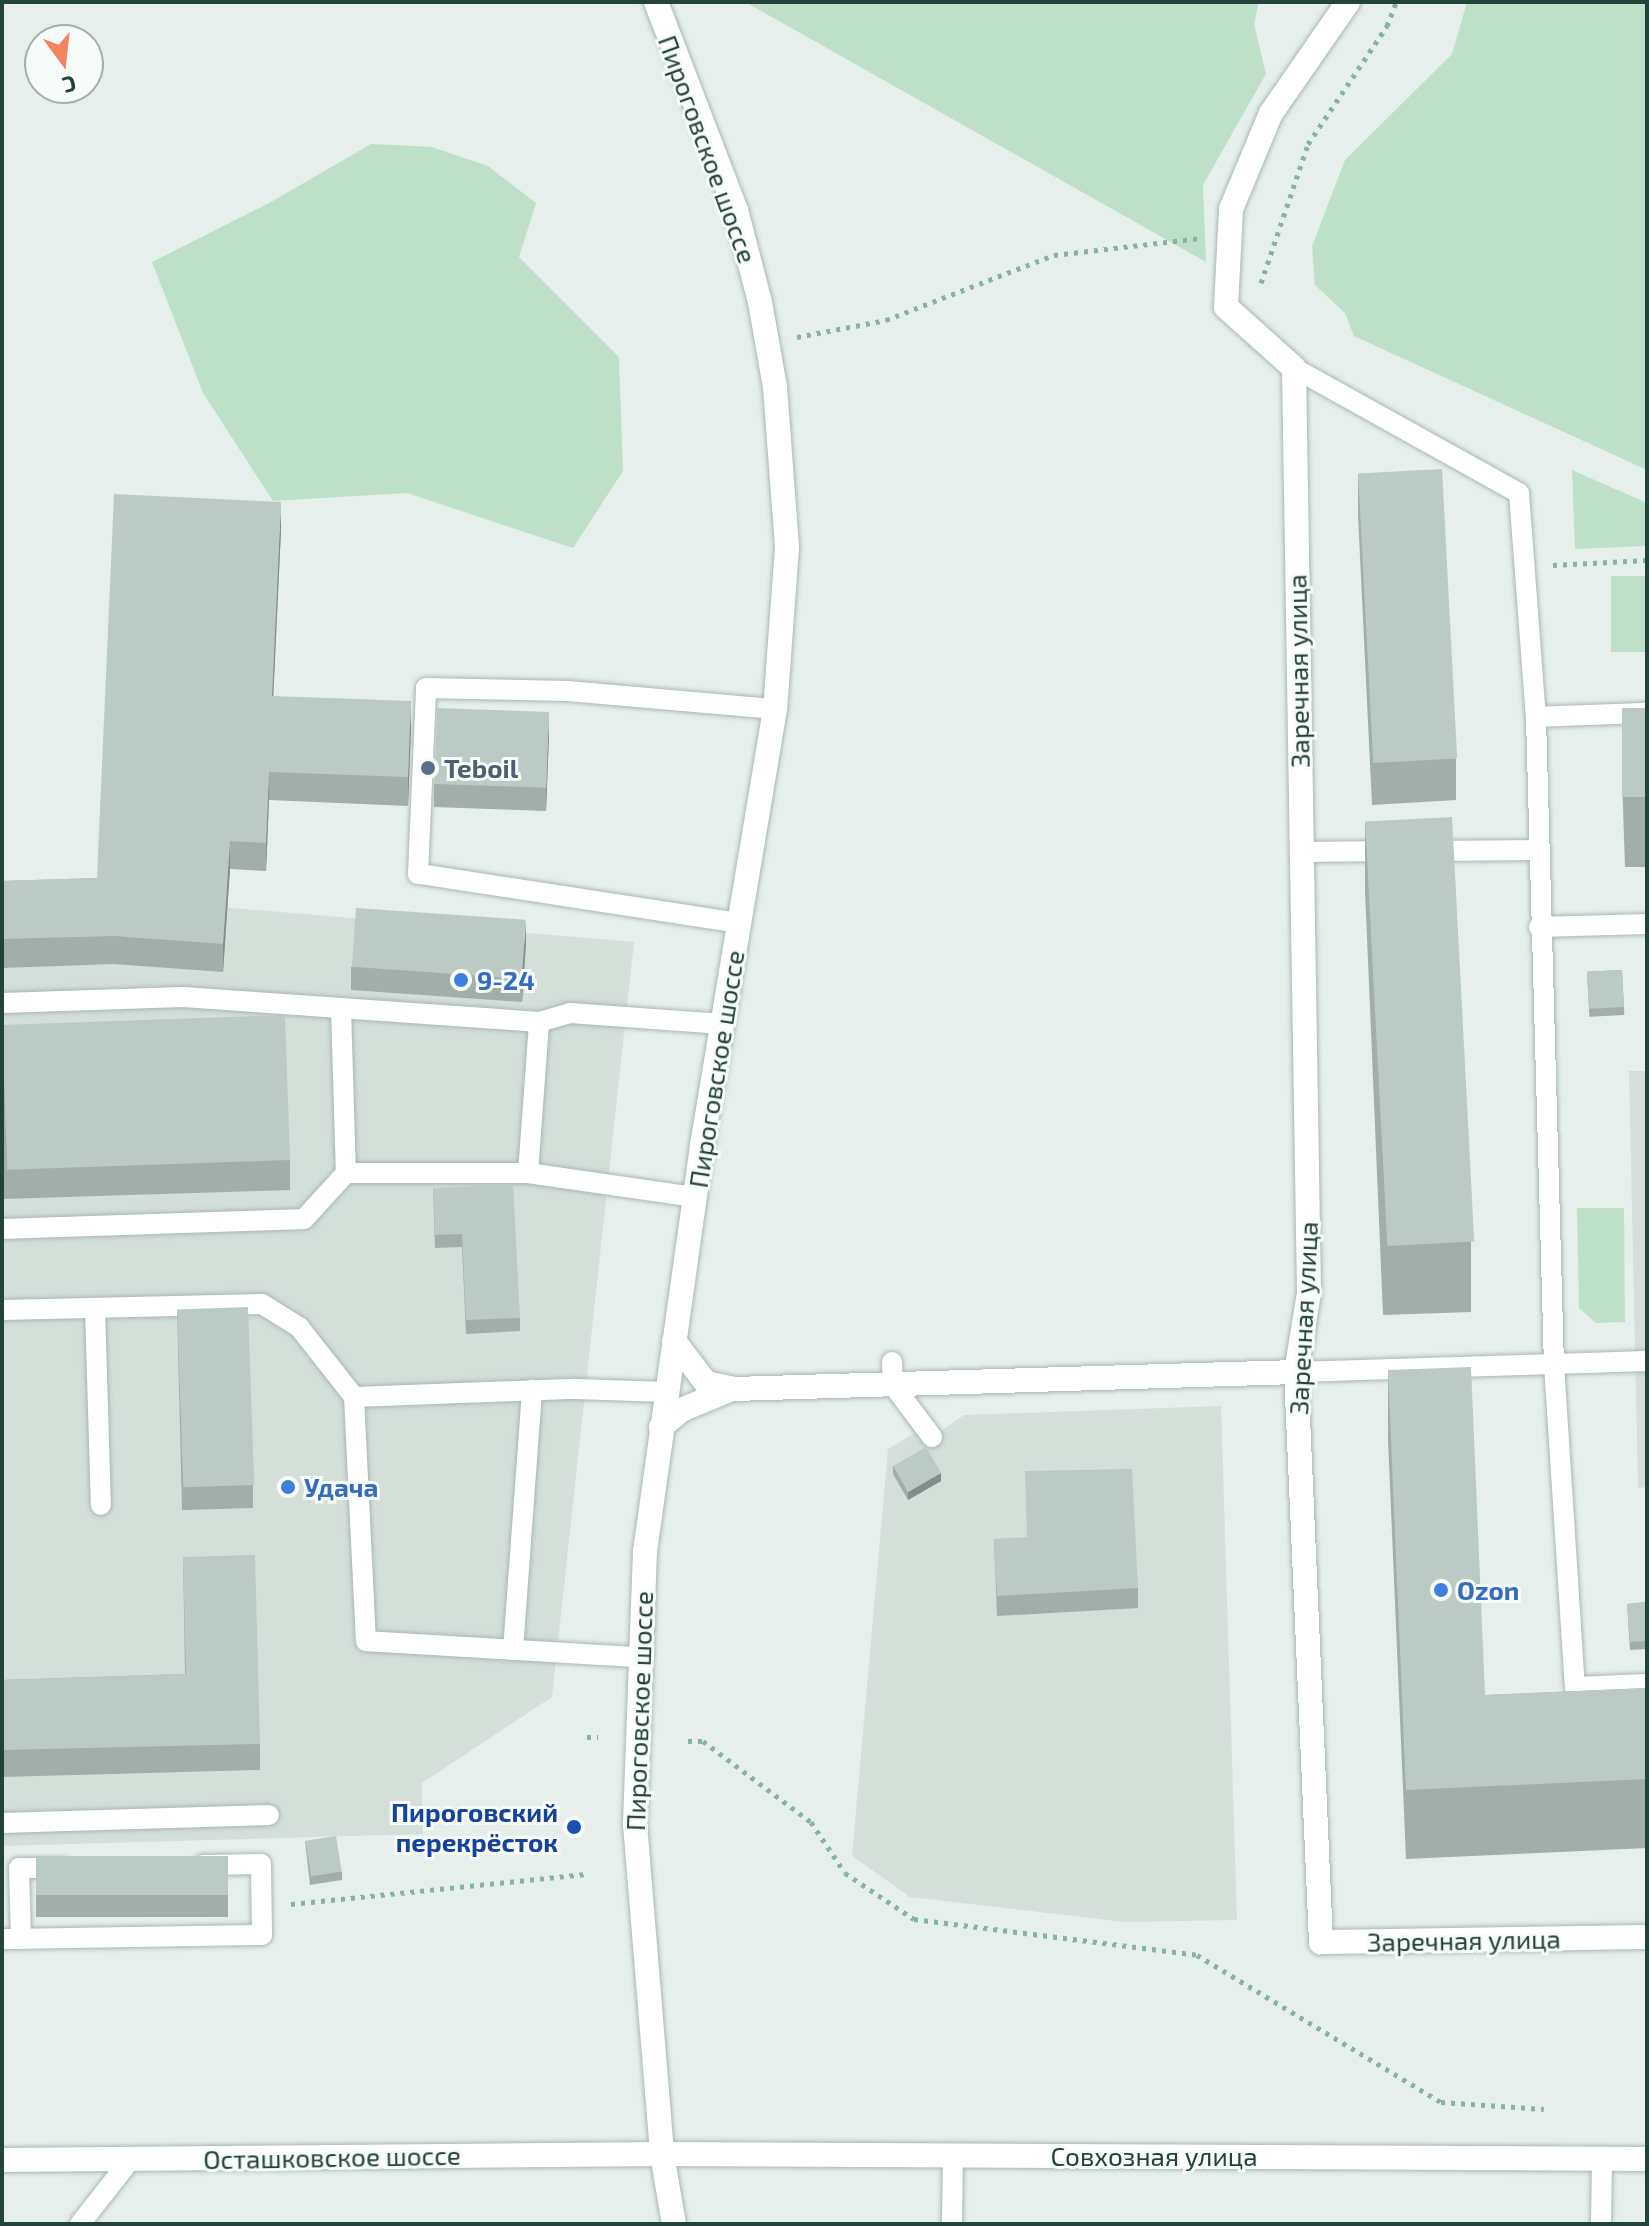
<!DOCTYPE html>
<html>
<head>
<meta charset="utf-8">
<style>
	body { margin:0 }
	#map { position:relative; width:1649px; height:2226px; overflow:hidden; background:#e6efeb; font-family:"Exo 2",sans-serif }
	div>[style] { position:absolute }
	.built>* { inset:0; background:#d4dfda }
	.green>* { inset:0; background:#bfe0c8; transform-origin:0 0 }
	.path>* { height:5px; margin-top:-2.5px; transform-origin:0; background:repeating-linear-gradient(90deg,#86b3a5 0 4px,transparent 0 10px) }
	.roads { filter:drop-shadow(0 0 2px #a8b8b2) drop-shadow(0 0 2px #a8b8b2) }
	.service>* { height:20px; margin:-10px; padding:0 10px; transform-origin:10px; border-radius:10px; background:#fff }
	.minor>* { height:24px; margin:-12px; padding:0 12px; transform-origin:12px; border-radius:12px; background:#fff }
	.tertiary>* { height:24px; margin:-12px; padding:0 12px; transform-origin:12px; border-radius:12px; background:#fff }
	.secondary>* { height:24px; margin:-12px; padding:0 12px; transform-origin:12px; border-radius:12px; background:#fff }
	.wall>* { inset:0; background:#a1aea9; transform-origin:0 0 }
	.shaded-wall>* { inset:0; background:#838d89 }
	.building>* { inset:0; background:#bbcac4; transform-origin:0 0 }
	.dots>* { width:22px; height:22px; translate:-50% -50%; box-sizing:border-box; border:4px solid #f7fbf9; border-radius:50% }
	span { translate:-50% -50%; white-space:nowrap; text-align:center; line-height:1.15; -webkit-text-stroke:6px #f7fbf9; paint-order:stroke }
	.street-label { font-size:26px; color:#24423a }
	.service-label { font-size:26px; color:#4e5e75; font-weight:700 }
	.left { translate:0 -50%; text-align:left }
	.shop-label { font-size:26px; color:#366cbe; font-weight:700 }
	.transit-label { font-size:26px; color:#164399; font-weight:700 }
	.right { translate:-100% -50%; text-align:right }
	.frame { position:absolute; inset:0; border:4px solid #24423a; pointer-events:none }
	.north { position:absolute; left:24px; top:24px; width:80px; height:80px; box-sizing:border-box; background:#f7fbf9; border:2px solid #a3b1ad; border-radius:50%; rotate:165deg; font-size:22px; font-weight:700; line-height:32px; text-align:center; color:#24423a }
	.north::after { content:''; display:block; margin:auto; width:28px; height:36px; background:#f4845f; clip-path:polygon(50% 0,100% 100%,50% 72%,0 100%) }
</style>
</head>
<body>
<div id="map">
	<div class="built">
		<div style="clip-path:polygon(114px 898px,634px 942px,552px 1697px,422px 1783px,423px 1834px,2px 1846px,2px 900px)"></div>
		<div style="clip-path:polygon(1629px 1071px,1647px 1071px,1647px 1487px,1638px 1488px)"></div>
		<div style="clip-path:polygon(1221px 1406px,1237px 1920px,1125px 1922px,910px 1897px,852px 1856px,888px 1449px,916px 1432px,925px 1442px,964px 1415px)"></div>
	</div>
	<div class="green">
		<div style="clip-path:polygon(745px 2px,1259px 2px,1254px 24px,1266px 74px,1203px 185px,1206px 262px)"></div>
		<div style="clip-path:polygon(1467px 2px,1647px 2px,1647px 470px,1354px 336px,1345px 313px,1315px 285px,1312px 246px,1345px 160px,1452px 54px)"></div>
		<div style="clip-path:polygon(371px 144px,432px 147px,488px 166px,536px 203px,519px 257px,619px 357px,623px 471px,573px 548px,407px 493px,273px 501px,203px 393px,152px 262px,271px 202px)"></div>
		<div style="clip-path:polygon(1572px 470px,1647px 503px,1647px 546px,1575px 549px)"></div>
		<div style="left:1647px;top:576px;width:76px;height:36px;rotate:90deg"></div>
		<div style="clip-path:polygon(1577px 1208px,1624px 1208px,1625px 1322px,1596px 1323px,1579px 1308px)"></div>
	</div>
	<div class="path">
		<div style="left:1261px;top:283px;width:147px;rotate:-71.3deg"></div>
		<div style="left:1308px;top:144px;width:142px;rotate:-56.2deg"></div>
		<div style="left:1387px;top:26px;width:26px;rotate:-69deg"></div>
		<div style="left:797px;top:337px;width:91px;rotate:-10.8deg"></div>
		<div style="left:886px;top:320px;width:180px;rotate:-21.2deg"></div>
		<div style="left:1054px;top:255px;width:148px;rotate:-6.6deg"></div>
		<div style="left:1553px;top:565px;width:94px;rotate:-3deg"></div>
		<div style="left:587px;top:1737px;width:11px"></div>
		<div style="left:688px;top:1741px;width:15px"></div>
		<div style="left:703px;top:1741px;width:135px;rotate:36.9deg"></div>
		<div style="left:811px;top:1822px;width:61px;rotate:56.3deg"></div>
		<div style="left:845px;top:1873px;width:83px;rotate:33.7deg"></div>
		<div style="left:914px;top:1919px;width:285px;rotate:7.2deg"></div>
		<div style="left:1197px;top:1955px;width:285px;rotate:31.1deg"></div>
		<div style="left:1441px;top:2102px;width:103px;rotate:3.9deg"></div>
		<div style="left:291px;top:1904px;width:296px;rotate:-5.8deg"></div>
	</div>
	<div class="roads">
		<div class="service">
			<div style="left:1294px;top:368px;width:257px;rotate:29.1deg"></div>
			<div style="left:1519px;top:493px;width:225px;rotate:85.7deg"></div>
			<div style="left:1536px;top:717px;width:647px;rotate:88.41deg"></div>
			<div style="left:1554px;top:1364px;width:258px;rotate:178.2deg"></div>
			<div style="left:1536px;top:717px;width:111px;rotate:-2.1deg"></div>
			<div style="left:1429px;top:851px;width:109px;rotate:-0.5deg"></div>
			<div style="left:1301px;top:852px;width:88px;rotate:-0.7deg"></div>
			<div style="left:740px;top:923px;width:326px;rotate:-171.3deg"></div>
			<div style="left:418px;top:874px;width:186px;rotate:-87.5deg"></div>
			<div style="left:426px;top:688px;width:142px;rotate:1.2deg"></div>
			<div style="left:568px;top:691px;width:208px;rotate:5deg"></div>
			<div style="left:1539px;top:927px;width:108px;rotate:-1.6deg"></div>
			<div style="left:2px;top:1003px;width:181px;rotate:-1.9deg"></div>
			<div style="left:183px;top:997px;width:357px;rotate:4deg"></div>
			<div style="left:539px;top:1022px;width:32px;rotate:-16deg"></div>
			<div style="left:570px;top:1013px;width:153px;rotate:4.1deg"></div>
			<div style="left:341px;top:1008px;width:165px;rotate:88.3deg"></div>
			<div style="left:528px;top:1173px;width:151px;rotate:-85.8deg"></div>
			<div style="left:2px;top:1229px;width:302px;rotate:-1.9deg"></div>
			<div style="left:304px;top:1219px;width:62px;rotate:-47.6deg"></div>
			<div style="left:346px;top:1173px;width:182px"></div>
			<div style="left:528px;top:1173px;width:169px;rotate:8.2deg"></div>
			<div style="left:95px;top:1308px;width:197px;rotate:88.3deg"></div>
			<div style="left:2px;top:1310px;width:260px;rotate:-1.3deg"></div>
			<div style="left:262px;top:1304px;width:44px;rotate:31.9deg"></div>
			<div style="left:299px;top:1327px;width:89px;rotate:51.8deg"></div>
			<div style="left:354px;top:1397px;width:244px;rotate:87.2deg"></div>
			<div style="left:366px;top:1641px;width:272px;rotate:3.4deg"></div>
			<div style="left:1647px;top:1361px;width:93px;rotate:178.2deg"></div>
			<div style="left:1554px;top:1364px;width:324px;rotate:86.3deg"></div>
			<div style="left:1575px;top:1687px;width:72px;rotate:-2.4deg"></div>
			<div style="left:892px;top:1362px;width:23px;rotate:88deg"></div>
			<div style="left:893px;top:1385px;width:65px;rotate:53.1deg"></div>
			<div style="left:354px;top:1397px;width:222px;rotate:-2.1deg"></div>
			<div style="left:576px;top:1389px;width:90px;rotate:1.9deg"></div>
			<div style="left:513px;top:1650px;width:261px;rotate:-85.8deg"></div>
			<div style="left:2px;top:1823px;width:267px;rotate:-1.7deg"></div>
			<div style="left:2px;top:1939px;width:260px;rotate:-0.9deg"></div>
			<div style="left:262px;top:1935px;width:71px;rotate:-90.8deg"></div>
			<div style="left:261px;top:1864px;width:58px;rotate:179deg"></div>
			<div style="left:21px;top:1939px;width:71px;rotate:-91.6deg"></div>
			<div style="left:19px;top:1868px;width:44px"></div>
			<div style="left:80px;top:2224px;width:83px;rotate:-51.9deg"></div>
			<div style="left:952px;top:2224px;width:69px;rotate:-89.2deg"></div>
			<div style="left:1601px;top:2224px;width:66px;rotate:-89.1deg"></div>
		</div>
		<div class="minor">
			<div style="left:1348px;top:2px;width:135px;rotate:124.7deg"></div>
			<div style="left:1271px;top:113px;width:104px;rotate:112.6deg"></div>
			<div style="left:1231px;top:209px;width:98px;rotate:92.9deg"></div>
			<div style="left:1226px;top:307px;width:91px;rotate:41.9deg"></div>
			<div style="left:1294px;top:368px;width:925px;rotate:89.07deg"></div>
			<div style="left:1309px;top:1293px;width:80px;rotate:99.3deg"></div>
			<div style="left:1296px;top:1372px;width:571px;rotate:87.49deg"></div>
			<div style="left:1321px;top:1942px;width:326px;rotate:-0.9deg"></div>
			<div style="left:674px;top:1341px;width:53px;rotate:52.7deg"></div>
			<div style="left:706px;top:1383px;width:29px;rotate:12deg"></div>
			<div style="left:734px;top:1389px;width:562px;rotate:-1.73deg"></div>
			<div style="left:661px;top:1427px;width:26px;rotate:-40deg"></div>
			<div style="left:681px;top:1410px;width:55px;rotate:-22.4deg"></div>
		</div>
		<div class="tertiary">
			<div style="left:662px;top:2154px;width:71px;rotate:80.3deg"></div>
		</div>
		<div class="secondary">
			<div style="left:656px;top:2px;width:223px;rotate:69deg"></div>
			<div style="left:736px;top:210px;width:95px;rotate:75.4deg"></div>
			<div style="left:760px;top:302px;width:86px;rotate:80deg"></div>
			<div style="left:775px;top:387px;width:160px;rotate:85.7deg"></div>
			<div style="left:787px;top:547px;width:162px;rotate:94.2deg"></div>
			<div style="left:775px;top:709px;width:443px;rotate:99.5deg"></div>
			<div style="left:702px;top:1146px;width:409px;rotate:98deg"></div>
			<div style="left:645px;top:1551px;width:273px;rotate:92.1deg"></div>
			<div style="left:635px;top:1824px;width:331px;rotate:85.3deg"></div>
			<div style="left:2px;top:2160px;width:660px;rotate:-0.52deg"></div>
			<div style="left:662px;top:2154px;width:985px;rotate:0.29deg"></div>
		</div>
	</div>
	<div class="wall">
		<div style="clip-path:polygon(1358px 473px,1456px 759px,1456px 800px,1372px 805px,1358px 515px)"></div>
		<div style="clip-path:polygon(281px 530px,273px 696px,411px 729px,408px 806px,269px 800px,266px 871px,230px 869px,223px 972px,114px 964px,2px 968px,2px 881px,97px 878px)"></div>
		<div style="clip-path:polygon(1647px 708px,1647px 867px,1625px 867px,1622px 778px,1622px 709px)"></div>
		<div style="clip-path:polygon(549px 735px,546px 811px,434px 807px,434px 784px)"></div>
		<div style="clip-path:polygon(1365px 821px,1471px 1242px,1471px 1312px,1383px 1315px,1365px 890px)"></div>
		<div style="clip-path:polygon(526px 943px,522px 1002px,351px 990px,351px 967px)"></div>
		<div style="left:1622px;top:970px;width:45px;height:35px;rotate:87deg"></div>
		<div style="clip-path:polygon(2px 1025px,290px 1160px,290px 1190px,2px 1199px)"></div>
		<div style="clip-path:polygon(433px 1188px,520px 1318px,520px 1331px,466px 1334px,462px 1247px,435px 1248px)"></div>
		<div style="clip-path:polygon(177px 1309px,253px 1485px,253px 1508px,182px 1510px)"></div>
		<div style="clip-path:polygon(1388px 1370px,1485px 1695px,1647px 1688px,1647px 1848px,1406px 1859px,1388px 1440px)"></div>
		<div style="clip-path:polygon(893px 1466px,941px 1481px,908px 1500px,893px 1474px)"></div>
		<div style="clip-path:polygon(994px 1539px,1138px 1588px,1138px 1608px,997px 1616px)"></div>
		<div style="clip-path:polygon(183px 1557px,260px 1744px,260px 1770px,2px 1777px,2px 1680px,185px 1674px)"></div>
		<div style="clip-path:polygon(1647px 1602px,1647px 1649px,1630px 1650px,1627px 1604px)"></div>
		<div style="clip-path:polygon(305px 1841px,342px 1872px,342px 1880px,310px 1885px)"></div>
		<div style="left:228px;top:1856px;width:61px;height:192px;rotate:90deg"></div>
	</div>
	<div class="shaded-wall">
		<div style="clip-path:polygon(281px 502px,281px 530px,272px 724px,272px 696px)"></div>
		<div style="clip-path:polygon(411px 701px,411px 729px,408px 806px,408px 777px)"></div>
		<div style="clip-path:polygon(549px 712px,549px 735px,546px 811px,546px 788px)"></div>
		<div style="clip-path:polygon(269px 772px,269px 800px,266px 871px,266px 843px)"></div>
		<div style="clip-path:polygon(230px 841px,230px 869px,223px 972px,223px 944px)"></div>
		<div style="clip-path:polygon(526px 920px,526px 943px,522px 1002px,522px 980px)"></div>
		<div style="clip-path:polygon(941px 1473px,941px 1481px,908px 1500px,908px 1492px)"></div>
	</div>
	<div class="building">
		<div style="left:1442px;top:469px;width:290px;height:84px;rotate:87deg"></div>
		<div style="clip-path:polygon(114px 494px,281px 502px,272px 696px,411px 701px,408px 777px,269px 772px,266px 843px,230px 841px,223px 944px,114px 936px,2px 939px,2px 881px,97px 878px)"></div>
		<div style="left:437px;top:708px;width:112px;height:76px;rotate:2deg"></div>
		<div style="left:1647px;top:708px;width:89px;height:25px;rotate:90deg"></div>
		<div style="left:1452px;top:817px;width:425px;height:87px;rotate:87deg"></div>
		<div style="left:356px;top:908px;width:170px;height:59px;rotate:4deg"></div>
		<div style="left:1622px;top:970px;width:37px;height:35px;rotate:87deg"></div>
		<div style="left:285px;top:1015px;width:145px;height:283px;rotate:88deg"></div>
		<div style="clip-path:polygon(513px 1184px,520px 1318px,466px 1320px,462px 1234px,435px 1235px,433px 1188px)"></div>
		<div style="left:248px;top:1307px;width:178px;height:71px;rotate:88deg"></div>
		<div style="clip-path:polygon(1471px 1367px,1485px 1695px,1647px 1688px,1647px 1779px,1406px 1790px,1388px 1370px)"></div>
		<div style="left:926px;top:1447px;width:30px;height:38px;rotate:60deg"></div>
		<div style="clip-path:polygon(1132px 1469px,1138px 1588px,997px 1596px,994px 1539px,1027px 1537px,1025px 1471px)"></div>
		<div style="clip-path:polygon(255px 1555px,260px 1744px,2px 1750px,2px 1680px,186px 1674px,183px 1557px)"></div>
		<div style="clip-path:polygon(1647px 1602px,1647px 1641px,1630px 1642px,1627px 1604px)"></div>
		<div style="left:336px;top:1836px;width:36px;height:31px;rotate:81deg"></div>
		<div style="left:228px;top:1856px;width:39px;height:192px;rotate:90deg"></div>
	</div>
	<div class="dots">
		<div style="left:428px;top:768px;background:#5c6f8a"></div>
		<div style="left:461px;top:980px;background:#3f7fe0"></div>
		<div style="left:288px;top:1487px;background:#3f7fe0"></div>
		<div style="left:1441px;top:1590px;background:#3f7fe0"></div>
		<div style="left:574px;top:1827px;background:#1a4fb4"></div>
	</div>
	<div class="street-label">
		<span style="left:708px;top:149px;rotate:70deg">Пироговское шоссе</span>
		<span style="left:1298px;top:671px;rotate:-91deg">Заречная улица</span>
		<span style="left:716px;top:1069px;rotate:-81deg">Пироговское шоссе</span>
		<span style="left:1303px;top:1318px;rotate:-87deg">Заречная улица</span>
		<span style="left:639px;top:1711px;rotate:-88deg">Пироговское шоссе</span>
		<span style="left:1464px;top:1940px;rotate:-1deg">Заречная улица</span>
		<span style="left:1154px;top:2156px">Совхозная улица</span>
		<span style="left:332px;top:2157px;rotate:-1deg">Осташковское шоссе</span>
	</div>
	<div class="service-label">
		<span class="left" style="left:444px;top:768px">Teboil</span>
	</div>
	<div class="shop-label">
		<span class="left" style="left:477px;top:980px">9-24</span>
		<span class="left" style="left:304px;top:1487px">Удача</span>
		<span class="left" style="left:1457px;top:1590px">Ozon</span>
	</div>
	<div class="transit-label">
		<span class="right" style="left:558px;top:1827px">Пироговский<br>перекрёсток</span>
	</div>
	<div class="frame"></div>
	<div class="north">С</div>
</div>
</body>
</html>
